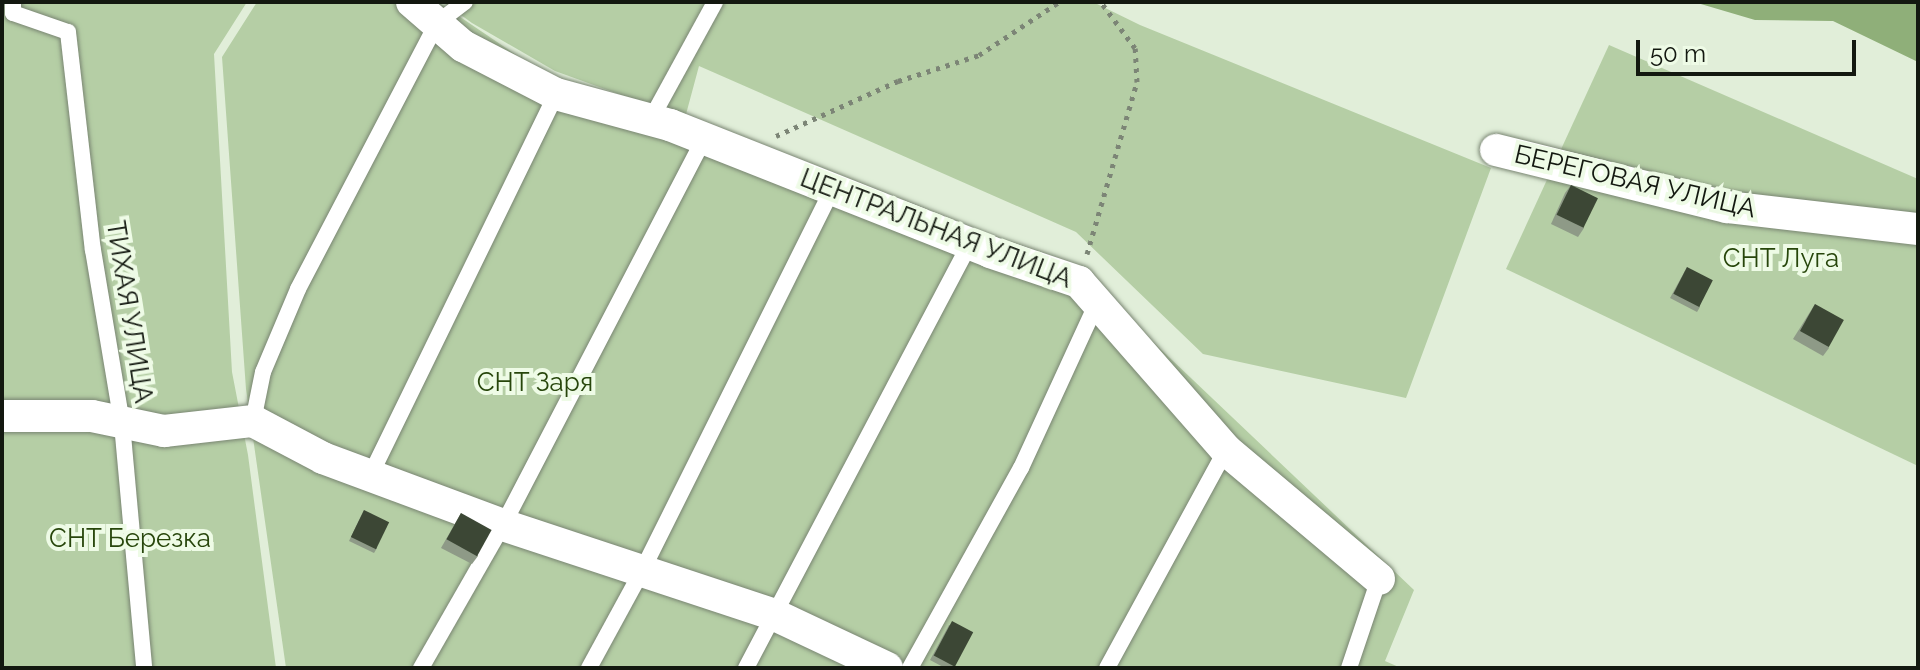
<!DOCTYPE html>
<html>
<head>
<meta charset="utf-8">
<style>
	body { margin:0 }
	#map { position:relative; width:1920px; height:670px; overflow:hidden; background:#e1eed9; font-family:Raleway,sans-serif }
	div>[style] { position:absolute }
	.green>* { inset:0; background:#b5cea5 }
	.water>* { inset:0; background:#8faf79 }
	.path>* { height:5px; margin-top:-2.5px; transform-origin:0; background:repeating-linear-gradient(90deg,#7c8576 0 4px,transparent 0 10px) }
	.roads { filter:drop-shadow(0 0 2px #798572) drop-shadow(0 0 2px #798572) }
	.lane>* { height:16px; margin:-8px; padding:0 8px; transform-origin:8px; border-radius:8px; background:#fff }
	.street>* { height:32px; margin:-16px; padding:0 16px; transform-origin:16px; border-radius:16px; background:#fff }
	.wall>* { inset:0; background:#8e9a87 }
	.building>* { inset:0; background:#3c4735; transform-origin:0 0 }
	span { translate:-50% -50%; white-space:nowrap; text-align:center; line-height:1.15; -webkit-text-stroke:8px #eefbe6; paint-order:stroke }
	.street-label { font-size:26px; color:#131810 }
	.park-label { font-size:26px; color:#27460b }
	.frame { position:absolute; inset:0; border:4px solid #131810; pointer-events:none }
	.scale { position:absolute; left:1636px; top:40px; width:220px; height:36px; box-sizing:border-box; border:4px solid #131810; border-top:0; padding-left:10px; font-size:24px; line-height:28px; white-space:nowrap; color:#131810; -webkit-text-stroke:6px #eefbe6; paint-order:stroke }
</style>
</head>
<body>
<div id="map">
	<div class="green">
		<div style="clip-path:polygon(2px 2px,247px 2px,214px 54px,232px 372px,248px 455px,276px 668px,2px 668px)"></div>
		<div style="clip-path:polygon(257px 2px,438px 2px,553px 80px,1052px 284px,1133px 323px,1414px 590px,1385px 661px,1401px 668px,286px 668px,246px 389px,222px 57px)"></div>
		<div style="clip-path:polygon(443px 2px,1093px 2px,1140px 25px,1491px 168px,1406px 398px,1203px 354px,1076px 232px,699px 66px,685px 118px,555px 71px,472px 23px)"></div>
		<div style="clip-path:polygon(1609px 45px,1918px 179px,1918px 466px,1506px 269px)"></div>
	</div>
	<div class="water">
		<div style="clip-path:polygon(1694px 2px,1918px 2px,1918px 62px,1833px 21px,1755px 20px)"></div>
	</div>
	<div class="path">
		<div style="left:776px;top:136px;width:134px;rotate:-24.3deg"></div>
		<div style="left:898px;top:81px;width:85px;rotate:-17.8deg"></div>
		<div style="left:979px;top:55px;width:96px;rotate:-33.5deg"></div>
		<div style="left:1087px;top:254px;width:179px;rotate:-73.8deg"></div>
		<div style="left:1137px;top:82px;width:34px;rotate:-93deg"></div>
		<div style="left:1135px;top:48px;width:57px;rotate:-126.5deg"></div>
	</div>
	<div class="roads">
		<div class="lane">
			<div style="left:13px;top:2px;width:11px;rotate:90deg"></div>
			<div style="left:13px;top:13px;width:58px;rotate:19.1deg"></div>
			<div style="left:68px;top:32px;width:219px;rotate:83.5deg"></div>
			<div style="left:93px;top:250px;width:176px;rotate:80.5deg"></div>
			<div style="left:122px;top:424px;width:245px;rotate:84.8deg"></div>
			<div style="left:651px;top:119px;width:133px;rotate:-61.3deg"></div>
			<div style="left:253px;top:421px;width:50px;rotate:-78.5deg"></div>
			<div style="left:263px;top:372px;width:90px;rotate:-67.1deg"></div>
			<div style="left:298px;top:289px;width:300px;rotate:-62.4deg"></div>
			<div style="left:437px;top:23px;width:35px;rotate:-37deg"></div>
			<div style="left:371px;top:474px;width:423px;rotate:-64deg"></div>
			<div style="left:421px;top:668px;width:165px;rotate:-60.2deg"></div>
			<div style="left:503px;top:525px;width:435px;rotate:-62.5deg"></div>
			<div style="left:589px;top:668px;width:113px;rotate:-61.4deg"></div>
			<div style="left:643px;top:569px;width:424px;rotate:-63.5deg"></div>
			<div style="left:746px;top:668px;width:480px;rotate:-62.2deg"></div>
			<div style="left:910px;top:668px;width:229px;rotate:-61deg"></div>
			<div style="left:1021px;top:468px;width:182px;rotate:-65.3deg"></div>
			<div style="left:1107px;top:668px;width:248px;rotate:-61.4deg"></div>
			<div style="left:1349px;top:668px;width:94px;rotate:-71.4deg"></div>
		</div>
		<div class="street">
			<div style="left:412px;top:2px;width:67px;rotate:40.8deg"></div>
			<div style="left:463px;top:46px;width:105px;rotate:27.3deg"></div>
			<div style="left:556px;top:94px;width:118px;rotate:15.2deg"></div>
			<div style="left:670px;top:125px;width:344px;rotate:21.6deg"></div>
			<div style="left:990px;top:252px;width:94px;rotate:18.6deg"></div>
			<div style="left:1079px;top:282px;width:223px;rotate:48.8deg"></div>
			<div style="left:1226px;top:450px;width:200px;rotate:40.1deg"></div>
			<div style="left:1496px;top:150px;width:238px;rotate:13.9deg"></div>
			<div style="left:1727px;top:207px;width:192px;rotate:6.6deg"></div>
			<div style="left:2px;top:416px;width:90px"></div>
			<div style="left:92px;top:416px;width:74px;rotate:11.8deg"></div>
			<div style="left:164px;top:431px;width:90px;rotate:-6.4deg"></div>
			<div style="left:253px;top:421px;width:79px;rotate:27.9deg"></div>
			<div style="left:323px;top:458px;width:192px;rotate:20.4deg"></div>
			<div style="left:503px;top:525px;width:287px;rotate:18.3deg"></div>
			<div style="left:775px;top:615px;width:124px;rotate:25.3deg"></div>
		</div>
	</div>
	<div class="wall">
		<div style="clip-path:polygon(1571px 185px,1584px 228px,1578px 237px,1551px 224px,1565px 193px)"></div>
		<div style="clip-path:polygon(1687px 267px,1700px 307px,1697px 312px,1670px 298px)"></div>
		<div style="clip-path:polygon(1815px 304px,1829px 348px,1823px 356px,1793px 339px)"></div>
		<div style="clip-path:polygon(364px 510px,377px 548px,374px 553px,349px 541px)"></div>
		<div style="clip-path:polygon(461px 513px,478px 556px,472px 564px,441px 548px)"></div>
		<div style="clip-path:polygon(949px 625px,973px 632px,953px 668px,945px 668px,930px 660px)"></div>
	</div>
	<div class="building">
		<div style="left:1571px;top:185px;width:30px;height:33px;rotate:26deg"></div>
		<div style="left:1687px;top:267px;width:29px;height:30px;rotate:27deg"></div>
		<div style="left:1815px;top:304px;width:33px;height:31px;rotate:29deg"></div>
		<div style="left:364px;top:510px;width:28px;height:30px;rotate:26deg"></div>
		<div style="left:461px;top:513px;width:35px;height:30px;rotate:29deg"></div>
		<div style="left:952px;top:621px;width:24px;height:39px;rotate:28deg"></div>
	</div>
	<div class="street-label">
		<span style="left:1635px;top:182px;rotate:13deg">БЕРЕГОВАЯ УЛИЦА</span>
		<span style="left:936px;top:229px;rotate:21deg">ЦЕНТРАЛЬНАЯ УЛИЦА</span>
		<span style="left:129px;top:312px;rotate:81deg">ТИХАЯ УЛИЦА</span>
	</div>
	<div class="park-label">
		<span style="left:1781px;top:259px">СНТ Луга</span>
		<span style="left:535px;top:383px">СНТ Заря</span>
		<span style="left:130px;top:539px">СНТ Березка</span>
	</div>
	<div class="frame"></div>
	<div class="scale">50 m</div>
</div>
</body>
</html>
